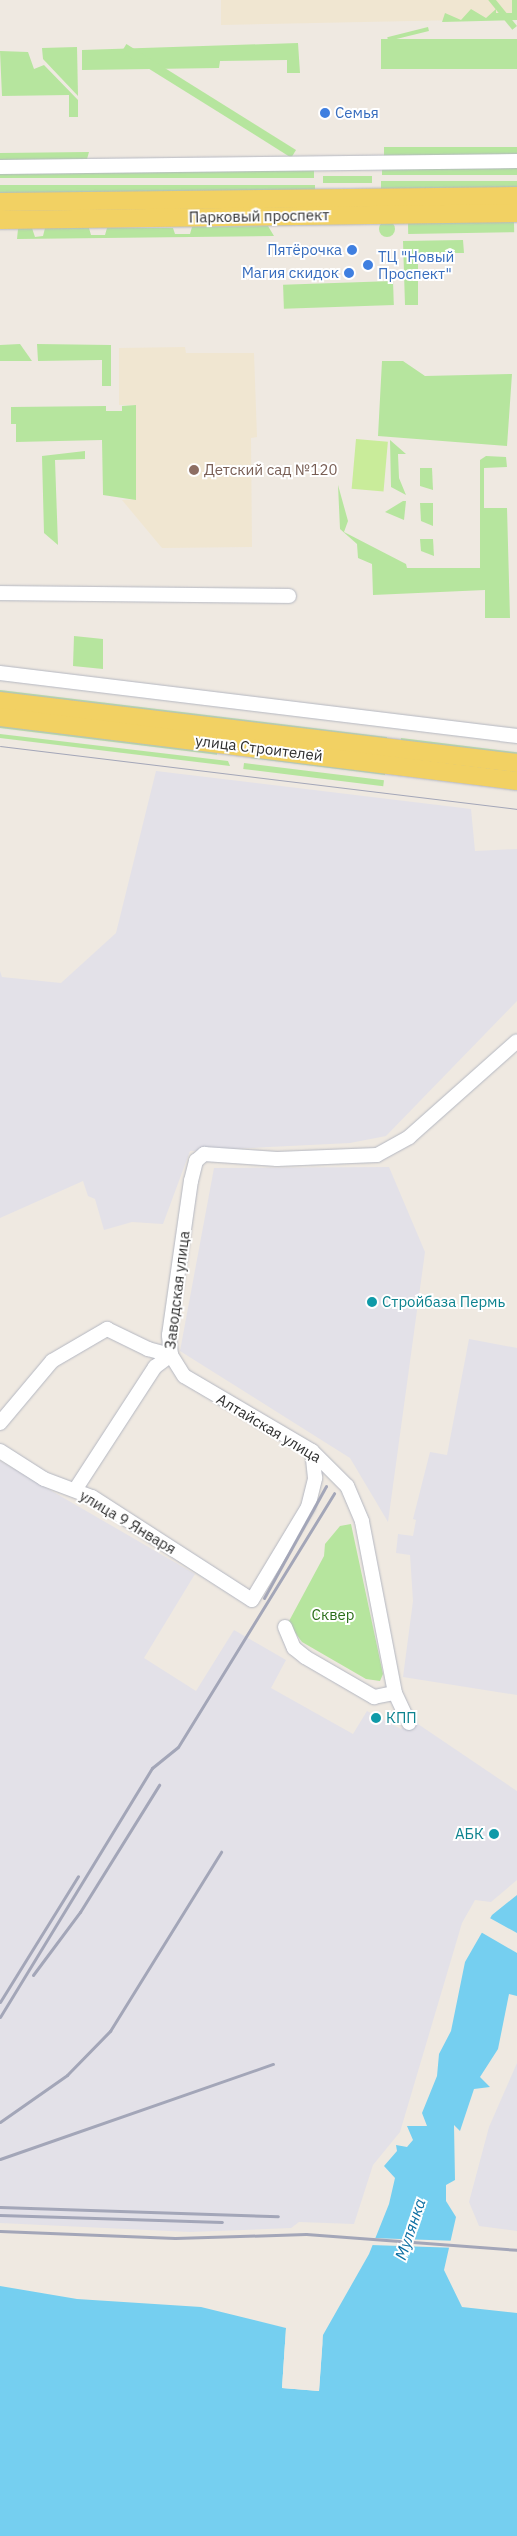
<!DOCTYPE html>
<html>
<head>
<meta charset="utf-8">
<style>
	body { margin:0 }
	#map { position:relative; width:517px; height:2536px; overflow:hidden; background:#efe9e1; font-family:"IBM Plex Sans",sans-serif }
	div>[style] { position:absolute }
	.industrial>* { inset:0; background:#e3e1e8 }
	.education>* { inset:0; background:#f0e6d1 }
	.green>* { inset:0; background:#b6e59e; transform-origin:0 0 }
	.round { border-radius:50% }
	.pitch>* { inset:0; background:#c9ec9a; transform-origin:0 0 }
	.water>* { inset:0; background:#75cff0 }
	.pier>* { inset:0; background:#efe9e1; transform-origin:0 0 }
	.roads { filter:drop-shadow(0 0 1px #b4b7c1) drop-shadow(0 0 1px #b4b7c1) }
	.minor>* { height:14px; margin:-7px; padding:0 7px; transform-origin:7px; border-radius:7px; background:#fff }
	.major>* { height:18px; margin:-9px; padding:0 9px; transform-origin:9px; border-radius:9px; background:#f2d163 }
	.tram>* { height:1px; margin:-0.5px; padding:0 0.5px; transform-origin:0.5px; border-radius:0.5px; background:#a3a6b8 }
	.rail>* { height:3px; margin:-1.5px; padding:0 1.5px; transform-origin:1.5px; border-radius:1.5px; background:#a3a6b8 }
	.dots>* { width:14px; height:14px; translate:-50% -50%; box-sizing:border-box; border:2px solid #fff; border-radius:50% }
	span { translate:-50% -50%; white-space:nowrap; text-align:center; line-height:1.15; -webkit-text-stroke:4px #fff; paint-order:stroke }
	.shop-label { font-size:15px; color:#366cbe }
	.left { translate:0 -50%; text-align:left }
	.right { translate:-100% -50%; text-align:right }
	.street-label { font-size:15px; color:#2e2e2e }
	.education-label { font-size:15px; color:#785e54 }
	.culture-label { font-size:15px; color:#0d838f }
	.park-label { font-size:15px; color:#2c6e1b }
	.water-label { font-size:16px; color:#0d6fa3; font-style:italic }
</style>
</head>
<body>
<div id="map">
	<div class="industrial">
		<div style="clip-path:polygon(156px 771px,471px 809px,475px 851px,517px 849px,517px 1001px,386px 1136px,350px 1143px,190px 1151px,163px 1224px,132px 1222px,104px 1230px,95px 1199px,88px 1196px,83px 1181px,0 1218px,0 971px,2px 977px,61px 983px,116px 933px)"></div>
		<div style="clip-path:polygon(389px 1167px,425px 1252px,388px 1522px,350px 1458px,180px 1351px,214px 1168px)"></div>
		<div style="clip-path:polygon(469px 1339px,517px 1348px,517px 1695px,403px 1677px,413px 1601px,410px 1555px,396px 1553px,398px 1534px,413px 1536px,416px 1520px,413px 1519px,430px 1452px,447px 1455px)"></div>
		<div style="clip-path:polygon(0 1461px,195px 1574px,144px 1658px,196px 1691px,234px 1630px,286px 1660px,271px 1688px,353px 1734px,367px 1711px,401px 1729px,412px 1720px,517px 1791px,517px 1880px,491px 1902px,475px 1900px,462px 1923px,400px 2132px,373px 2165px,354px 2224px,299px 2222px,291px 2228px,190px 2232px,0 2223px)"></div>
		<div style="clip-path:polygon(517px 2063px,517px 2231px,479px 2226px,469px 2202px,489px 2127px)"></div>
	</div>
	<div class="education">
		<div style="clip-path:polygon(221px 0,517px 0,515px 19px,221px 25px)"></div>
		<div style="clip-path:polygon(185px 347px,186px 353px,254px 353px,257px 437px,251px 438px,252px 547px,162px 548px,122px 500px,136px 499px,136px 405px,119px 405px,119px 348px)"></div>
	</div>
	<div class="green">
		<div style="clip-path:polygon(512px 0,517px 0,517px 20px,442px 22px,445px 13px,461px 20px,471px 9px,486px 18px,496px 9px,496px 13px,512px 13px)"></div>
		<div style="left:517px;top:26px;width:6px;height:69px;rotate:141deg"></div>
		<div style="left:428px;top:27px;width:4px;height:42px;rotate:76deg"></div>
		<div style="left:517px;top:39px;width:30px;height:136px;rotate:90deg"></div>
		<div style="clip-path:polygon(298px 43px,300px 73px,287px 73px,287px 60px,220px 61px,219px 68px,82px 70px,82px 50px)"></div>
		<div style="clip-path:polygon(77px 47px,78px 96px,43px 59px,42px 48px)"></div>
		<div style="clip-path:polygon(0 51px,28px 52px,34px 69px,44px 65px,78px 100px,78px 117px,69px 117px,69px 95px,2px 96px)"></div>
		<div style="left:517px;top:147px;width:9px;height:133px;rotate:90deg"></div>
		<div style="left:296px;top:150px;width:9px;height:200px;rotate:122deg"></div>
		<div style="clip-path:polygon(89px 152px,87px 159px,0 164px,0 153px)"></div>
		<div style="left:517px;top:165px;width:10px;height:135px;rotate:90deg"></div>
		<div style="left:314px;top:168px;width:10px;height:314px;rotate:90deg"></div>
		<div style="left:372px;top:176px;width:7px;height:49px;rotate:90deg"></div>
		<div style="left:517px;top:181px;width:9px;height:136px;rotate:90deg"></div>
		<div style="left:315px;top:185px;width:9px;height:315px;rotate:90deg"></div>
		<div class="round" style="left:379px;top:221px;width:16px;height:16px"></div>
		<div style="left:408px;top:223px;width:106px;height:11px;rotate:-1deg"></div>
		<div style="clip-path:polygon(268px 226px,274px 236px,17px 239px,18px 229px,32px 228px,35px 237px,43px 236px,45px 228px,89px 228px,91px 235px,105px 235px,107px 228px,173px 228px,175px 234px,190px 234px,192px 227px)"></div>
		<div style="clip-path:polygon(463px 240px,464px 253px,418px 253px,418px 305px,405px 305px,403px 241px)"></div>
		<div style="left:393px;top:281px;width:24px;height:110px;rotate:88deg"></div>
		<div style="clip-path:polygon(20px 344px,32px 361px,0 361px,0 345px)"></div>
		<div style="clip-path:polygon(37px 344px,111px 345px,111px 386px,102px 386px,102px 360px,38px 361px)"></div>
		<div style="clip-path:polygon(382px 361px,403px 361px,425px 376px,512px 374px,507px 446px,378px 436px)"></div>
		<div style="clip-path:polygon(136px 405px,136px 500px,103px 495px,102px 440px,16px 442px,16px 424px,11px 424px,11px 407px,106px 406px,106px 411px,122px 411px,122px 406px)"></div>
		<div style="clip-path:polygon(390px 440px,406px 454px,398px 454px,399px 478px,406px 495px,391px 487px)"></div>
		<div style="clip-path:polygon(85px 451px,85px 459px,55px 460px,58px 545px,44px 533px,42px 456px)"></div>
		<div style="clip-path:polygon(486px 456px,506px 457px,507px 467px,484px 468px,484px 508px,507px 508px,510px 618px,485px 618px,485px 590px,373px 595px,372px 564px,358px 558px,357px 544px,340px 529px,338px 485px,348px 521px,344px 532px,406px 564px,407px 568px,480px 568px,480px 460px)"></div>
		<div style="clip-path:polygon(420px 468px,432px 468px,433px 490px,420px 486px)"></div>
		<div style="clip-path:polygon(406px 501px,404px 520px,385px 512px,403px 501px)"></div>
		<div style="clip-path:polygon(420px 503px,433px 503px,433px 526px,421px 521px)"></div>
		<div style="clip-path:polygon(420px 539px,433px 539px,434px 556px,421px 551px)"></div>
		<div style="clip-path:polygon(74px 636px,103px 639px,103px 669px,73px 666px)"></div>
		<div style="clip-path:polygon(0 690px,387px 737px,387px 740px,0 694px)"></div>
		<div style="left:0;top:725px;width:219px;height:3px;rotate:7deg"></div>
		<div style="clip-path:polygon(0 734px,228px 761px,230px 766px,0 738px)"></div>
		<div style="left:401px;top:738px;width:117px;height:3px;rotate:7deg"></div>
		<div style="clip-path:polygon(256px 756px,385px 771px,385px 775px,250px 758px)"></div>
		<div style="left:244px;top:763px;width:141px;height:6px;rotate:7deg"></div>
		<div style="clip-path:polygon(351px 1524px,383px 1674px,380px 1681px,366px 1679px,302px 1642px,288px 1623px,324px 1556px,325px 1544px,340px 1526px)"></div>
	</div>
	<div class="pitch">
		<div style="left:356px;top:439px;width:32px;height:50px;rotate:5deg"></div>
	</div>
	<div class="water">
		<div style="clip-path:polygon(517px 1895px,517px 1996px,509px 1994px,498px 2049px,480px 2077px,490px 2087px,474px 2089px,460px 2131px,454px 2125px,455px 2180px,446px 2185px,446px 2201px,456px 2217px,444px 2270px,462px 2307px,517px 2313px,517px 2536px,0 2536px,0 2286px,77px 2299px,201px 2307px,286px 2328px,282px 2388px,319px 2391px,323px 2335px,369px 2254px,389px 2204px,395px 2178px,384px 2166px,397px 2151px,396px 2145px,407px 2147px,413px 2140px,407px 2126px,427px 2126px,422px 2113px,437px 2076px,439px 2054px,451px 2031px,465px 1962px,492px 1915px)"></div>
	</div>
	<div class="pier">
		<div style="clip-path:polygon(488px 1917px,517px 1933px,517px 1953px,479px 1931px)"></div>
		<div style="left:371px;top:2238px;width:81px;height:7px;rotate:2deg"></div>
		<div style="clip-path:polygon(286px 2328px,285px 2386px,317px 2388px,323px 2335px,319px 2391px,282px 2388px)"></div>
	</div>
	<div class="roads">
		<div class="minor">
			<div style="left:0;top:167px;width:517px;rotate:-0.66deg"></div>
			<div style="left:0;top:593px;width:289px;rotate:0.6deg"></div>
			<div style="left:0;top:673px;width:521px;rotate:6.95deg"></div>
			<div style="left:0;top:1423px;width:81px;rotate:-50deg"></div>
			<div style="left:52px;top:1361px;width:64px;rotate:-30.2deg"></div>
			<div style="left:107px;top:1329px;width:46px;rotate:26deg"></div>
			<div style="left:148px;top:1349px;width:24px;rotate:15deg"></div>
			<div style="left:0;top:1451px;width:52px;rotate:32.5deg"></div>
			<div style="left:44px;top:1479px;width:51px;rotate:20.6deg"></div>
			<div style="left:92px;top:1497px;width:190px;rotate:32.8deg"></div>
			<div style="left:252px;top:1600px;width:109px;rotate:-58.9deg"></div>
			<div style="left:308px;top:1507px;width:30px;rotate:-76deg"></div>
			<div style="left:315px;top:1478px;width:27px;rotate:-96deg"></div>
			<div style="left:75px;top:1490px;width:147px;rotate:-57deg"></div>
			<div style="left:155px;top:1367px;width:20px;rotate:-37deg"></div>
			<div style="left:285px;top:1627px;width:23px;rotate:67deg"></div>
			<div style="left:294px;top:1648px;width:14px;rotate:39deg"></div>
			<div style="left:305px;top:1657px;width:80px;rotate:30.1deg"></div>
			<div style="left:374px;top:1697px;width:21px;rotate:-11deg"></div>
			<div style="left:409px;top:1723px;width:33px;rotate:-115deg"></div>
			<div style="left:395px;top:1693px;width:175px;rotate:-100.9deg"></div>
			<div style="left:362px;top:1521px;width:38px;rotate:-113deg"></div>
			<div style="left:347px;top:1486px;width:49px;rotate:-135deg"></div>
			<div style="left:312px;top:1451px;width:148px;rotate:-149.6deg"></div>
			<div style="left:184px;top:1376px;width:25px;rotate:-122deg"></div>
			<div style="left:171px;top:1355px;width:20px;rotate:-96deg"></div>
			<div style="left:169px;top:1335px;width:156px;rotate:-81.9deg"></div>
			<div style="left:191px;top:1181px;width:21px;rotate:-76deg"></div>
			<div style="left:196px;top:1161px;width:11px;rotate:-41deg"></div>
			<div style="left:204px;top:1154px;width:73px;rotate:3.9deg"></div>
			<div style="left:277px;top:1159px;width:100px;rotate:-2.3deg"></div>
			<div style="left:377px;top:1155px;width:37px;rotate:-29deg"></div>
			<div style="left:409px;top:1137px;width:144px;rotate:-41.6deg"></div>
		</div>
		<div class="major">
			<div style="left:0;top:202px;width:517px;rotate:-0.66deg"></div>
			<div style="left:0;top:220px;width:517px;rotate:-0.78deg"></div>
			<div style="left:0;top:701px;width:521px;rotate:6.84deg"></div>
			<div style="left:0;top:717px;width:521px;rotate:7.06deg"></div>
		</div>
	</div>
	<div class="tram">
		<div style="left:0;top:746px;width:521px;rotate:6.95deg"></div>
	</div>
	<div class="rail">
		<div style="left:264px;top:1598px;width:128px;rotate:-61deg"></div>
		<div style="left:33px;top:1975px;width:79px;rotate:-53.3deg"></div>
		<div style="left:80px;top:1912px;width:150px;rotate:-58.1deg"></div>
		<div style="left:0;top:2002px;width:148px;rotate:-58.2deg"></div>
		<div style="left:0;top:2017px;width:292px;rotate:-58.6deg"></div>
		<div style="left:152px;top:1768px;width:33px;rotate:-39deg"></div>
		<div style="left:178px;top:1747px;width:298px;rotate:-58.4deg"></div>
		<div style="left:0;top:2122px;width:82px;rotate:-35deg"></div>
		<div style="left:67px;top:2075px;width:62px;rotate:-45.7deg"></div>
		<div style="left:110px;top:2031px;width:211px;rotate:-58.2deg"></div>
		<div style="left:0;top:2159px;width:289px;rotate:-19.2deg"></div>
		<div style="left:0;top:2207px;width:278px;rotate:1.9deg"></div>
		<div style="left:0;top:2215px;width:222px;rotate:1.8deg"></div>
		<div style="left:0;top:2231px;width:175px;rotate:2.3deg"></div>
		<div style="left:175px;top:2238px;width:131px;rotate:-1.7deg"></div>
		<div style="left:306px;top:2234px;width:212px;rotate:4.3deg"></div>
	</div>
	<div class="dots">
		<div style="left:325px;top:113px;background:#3f7fe0"></div>
		<div style="left:352px;top:250px;background:#3f7fe0"></div>
		<div style="left:368px;top:265px;background:#3f7fe0"></div>
		<div style="left:349px;top:273px;background:#3f7fe0"></div>
		<div style="left:194px;top:470px;background:#8d6e63"></div>
		<div style="left:372px;top:1302px;background:#0f9aa8"></div>
		<div style="left:376px;top:1718px;background:#0f9aa8"></div>
		<div style="left:494px;top:1834px;background:#0f9aa8"></div>
	</div>
	<div class="shop-label">
		<span class="left" style="left:335px;top:113px">Семья</span>
		<span class="right" style="left:342px;top:250px">Пятёрочка</span>
		<span class="left" style="left:378px;top:265px">ТЦ "Новый<br>Проспект"</span>
		<span class="right" style="left:339px;top:273px">Магия скидок</span>
	</div>
	<div class="street-label">
		<span style="left:259px;top:216px;rotate:-1deg">Парковый проспект</span>
		<span style="left:259px;top:748px;rotate:7deg">улица Строителей</span>
		<span style="left:177px;top:1290px;rotate:-83deg">Заводская улица</span>
		<span style="left:269px;top:1428px;rotate:31deg">Алтайская улица</span>
		<span style="left:128px;top:1522px;rotate:31deg">улица 9 Января</span>
	</div>
	<div class="education-label">
		<span class="left" style="left:204px;top:470px">Детский сад №120</span>
	</div>
	<div class="culture-label">
		<span class="left" style="left:382px;top:1302px">Стройбаза Пермь</span>
		<span class="left" style="left:386px;top:1718px">КПП</span>
		<span class="right" style="left:484px;top:1834px">АБК</span>
	</div>
	<div class="park-label">
		<span style="left:333px;top:1615px">Сквер</span>
	</div>
	<div class="water-label">
		<span style="left:410px;top:2229px;rotate:-71deg">Мулянка</span>
	</div>
</div>
</body>
</html>
